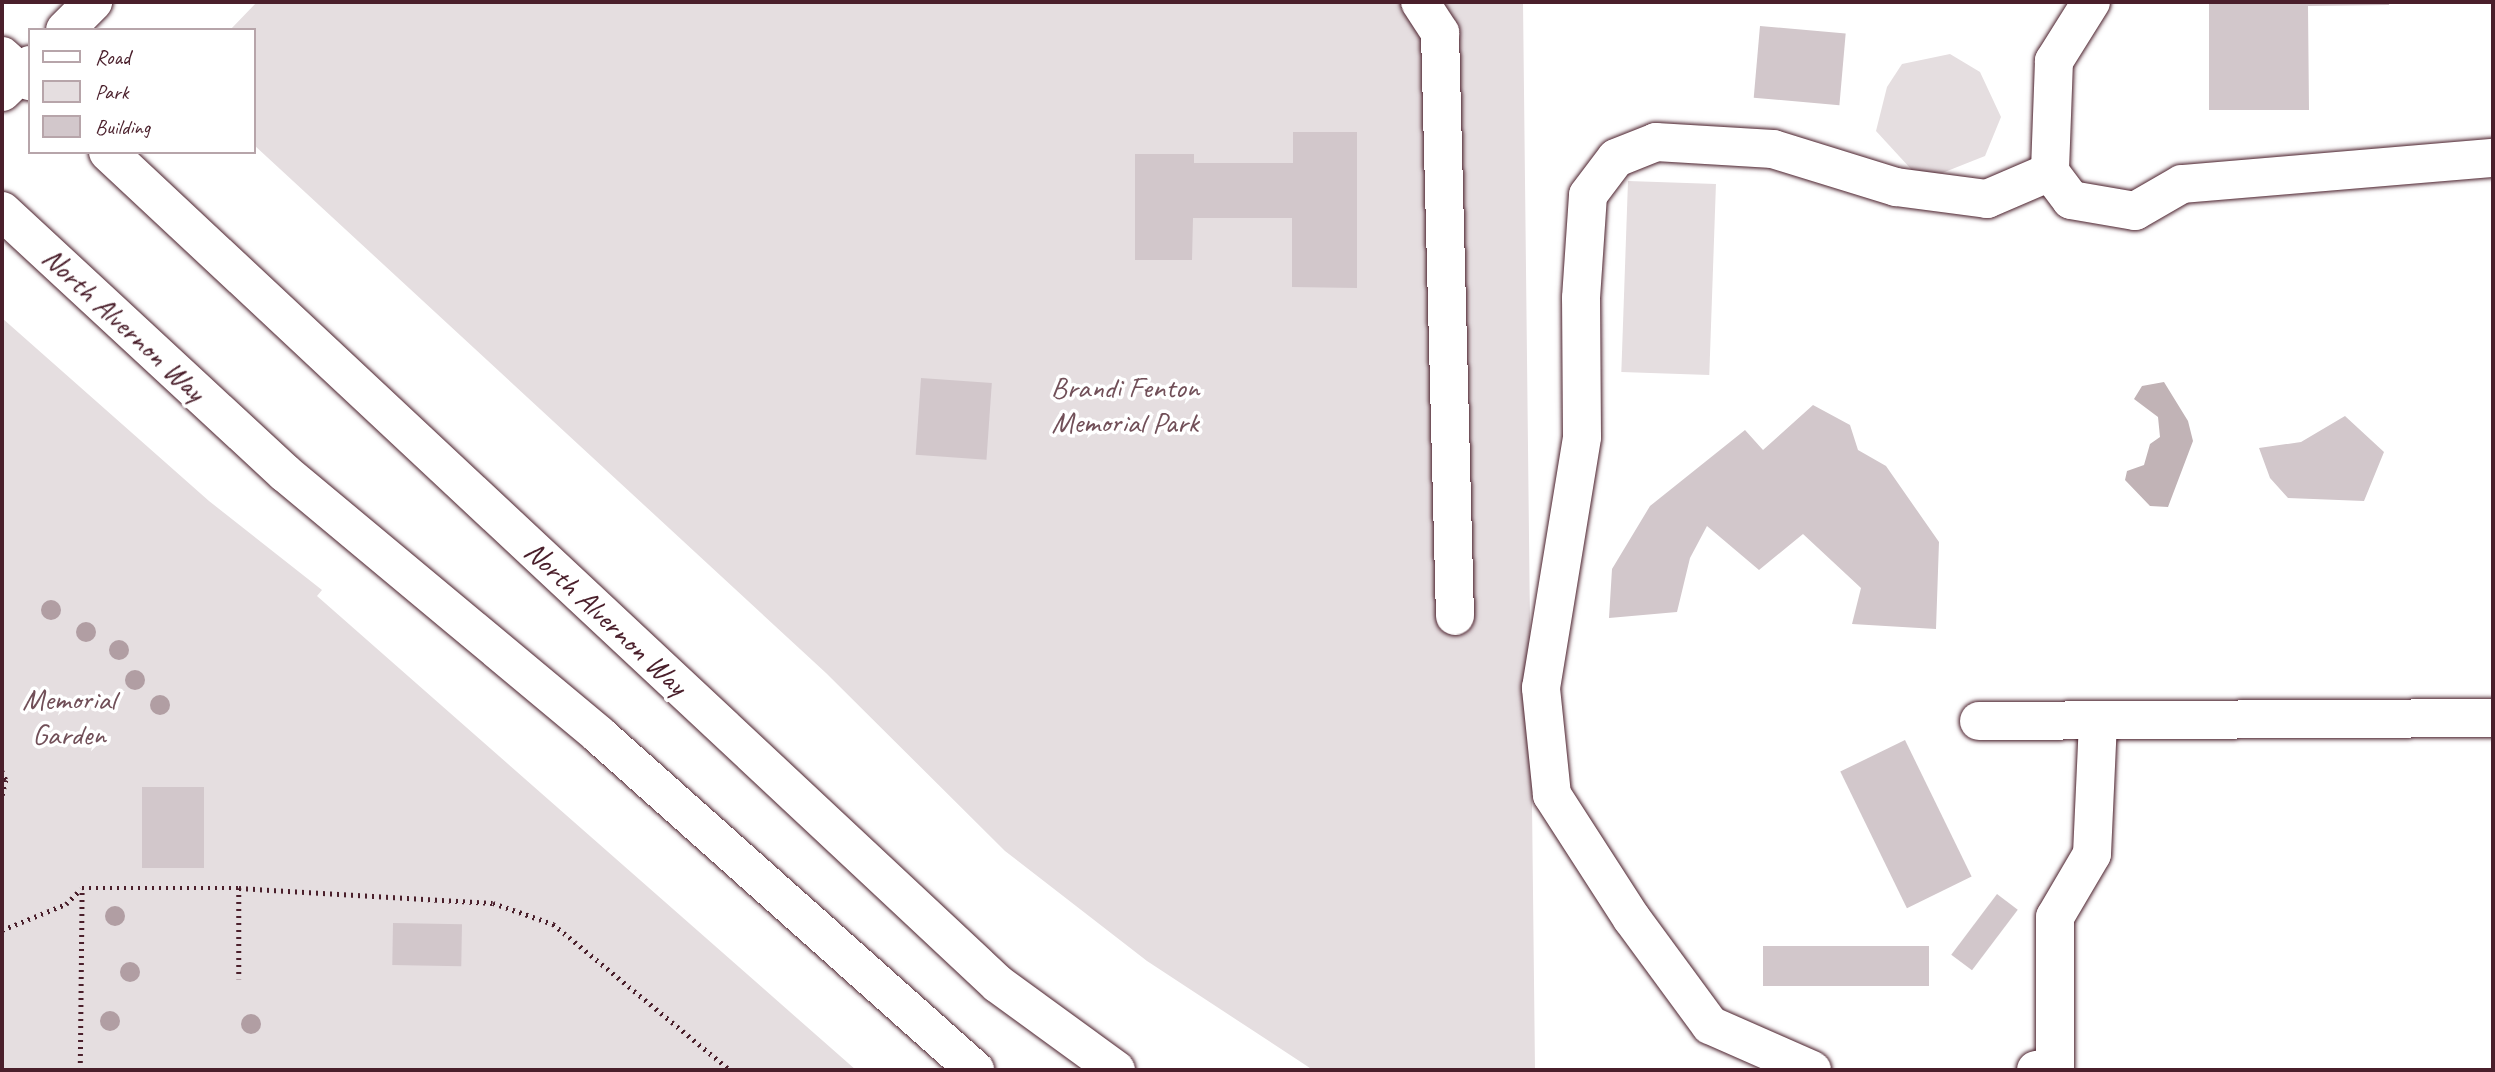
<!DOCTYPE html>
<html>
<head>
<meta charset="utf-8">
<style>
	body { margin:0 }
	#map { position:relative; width:2495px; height:1072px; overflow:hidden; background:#fff; font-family:Caveat,sans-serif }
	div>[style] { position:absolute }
	.green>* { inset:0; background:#e5dee0; transform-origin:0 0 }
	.water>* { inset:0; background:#c1b3b6 }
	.building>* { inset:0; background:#d2c7cb; transform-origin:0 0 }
	.path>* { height:4.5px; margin-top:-2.25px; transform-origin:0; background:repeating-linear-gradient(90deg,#4a1f2b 0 2px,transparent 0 7px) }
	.roads { filter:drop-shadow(0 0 2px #4a1f2b) drop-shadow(0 0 2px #4a1f2b) }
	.minor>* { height:38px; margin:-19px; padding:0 19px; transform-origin:19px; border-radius:19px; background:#fff }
	.major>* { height:38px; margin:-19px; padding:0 19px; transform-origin:19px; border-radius:19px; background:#fff }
	.trees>* { width:20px; height:20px; margin:-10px; border-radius:50%; background:#b19ea3 }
	span { translate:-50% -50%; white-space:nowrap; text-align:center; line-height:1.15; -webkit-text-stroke:7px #fff; paint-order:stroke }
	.street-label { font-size:30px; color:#4a1f2b }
	.park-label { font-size:30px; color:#714f58 }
	.frame { position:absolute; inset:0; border:4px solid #4a1f2b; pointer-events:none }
	.legend { position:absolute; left:28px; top:28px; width:228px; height:126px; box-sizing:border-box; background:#fff; border:2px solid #b7a5aa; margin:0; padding:9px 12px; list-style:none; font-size:21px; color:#4a1f2b }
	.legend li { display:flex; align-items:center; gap:14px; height:35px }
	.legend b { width:35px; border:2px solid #b7a5aa }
</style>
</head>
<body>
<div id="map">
	<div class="green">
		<div style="clip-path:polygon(257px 2px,1523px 2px,1535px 1070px,1313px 1070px,1147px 961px,1005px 851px,826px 673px,254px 145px,254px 30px,230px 30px)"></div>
		<div style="clip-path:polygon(1950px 54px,1980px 72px,2001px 117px,1985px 156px,1922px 181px,1876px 131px,1887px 87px,1902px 64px)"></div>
		<div style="left:1628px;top:181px;width:88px;height:191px;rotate:2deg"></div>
		<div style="clip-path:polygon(2px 318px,209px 501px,322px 590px,317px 596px,856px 1070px,2px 1070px)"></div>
	</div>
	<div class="water">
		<div style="clip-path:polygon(2164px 382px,2188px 421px,2193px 441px,2168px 507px,2150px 506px,2125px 480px,2127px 471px,2144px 465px,2150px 444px,2160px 437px,2158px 417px,2134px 399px,2142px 386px)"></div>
	</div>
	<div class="building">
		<div style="clip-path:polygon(2209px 2px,2389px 2px,2389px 5px,2308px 6px,2309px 110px,2209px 110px)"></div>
		<div style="left:1760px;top:26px;width:86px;height:72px;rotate:5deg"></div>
		<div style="clip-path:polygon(1293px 132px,1357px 132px,1357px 288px,1292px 287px,1292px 218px,1193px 218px,1192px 260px,1135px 260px,1135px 154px,1194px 154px,1194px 163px,1293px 163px)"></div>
		<div style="left:921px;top:378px;width:71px;height:77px;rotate:4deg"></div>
		<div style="clip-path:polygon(1813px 405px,1850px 425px,1858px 450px,1886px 466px,1939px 542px,1936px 629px,1852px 624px,1861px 588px,1803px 534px,1759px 570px,1707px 526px,1690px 558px,1677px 612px,1609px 618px,1612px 569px,1650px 506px,1745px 430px,1763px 450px)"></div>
		<div style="clip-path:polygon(2345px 416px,2384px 452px,2364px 501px,2288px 498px,2270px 478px,2259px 448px,2301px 442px)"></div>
		<div style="left:1905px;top:740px;width:152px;height:72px;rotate:64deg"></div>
		<div style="left:142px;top:787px;width:62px;height:81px"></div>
		<div style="left:1997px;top:894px;width:26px;height:76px;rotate:37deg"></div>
		<div style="left:393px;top:923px;width:69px;height:42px;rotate:1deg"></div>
		<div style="left:1763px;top:946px;width:166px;height:40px"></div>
	</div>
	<div class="path">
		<div style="left:2px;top:771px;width:10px;rotate:66deg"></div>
		<div style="left:6px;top:780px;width:17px;rotate:103deg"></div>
		<div style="left:239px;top:888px;width:254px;rotate:3.4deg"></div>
		<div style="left:493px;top:903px;width:64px;rotate:19.3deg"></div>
		<div style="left:553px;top:924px;width:229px;rotate:39.5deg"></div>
		<div style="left:2px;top:930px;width:69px;rotate:-22.1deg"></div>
		<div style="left:66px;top:904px;width:21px;rotate:-45deg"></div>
		<div style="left:80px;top:1070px;width:182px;rotate:-89.4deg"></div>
		<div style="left:82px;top:888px;width:157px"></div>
		<div style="left:239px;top:888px;width:91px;rotate:90deg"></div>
	</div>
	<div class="roads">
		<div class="minor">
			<div style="left:1420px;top:2px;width:37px;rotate:57deg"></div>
			<div style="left:1440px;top:33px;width:583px;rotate:88.53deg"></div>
			<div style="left:2091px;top:2px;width:70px;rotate:122.1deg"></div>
			<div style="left:2054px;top:61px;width:111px;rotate:92.1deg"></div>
			<div style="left:2050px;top:172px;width:35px;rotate:53deg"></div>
			<div style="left:2071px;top:200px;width:65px;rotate:9.8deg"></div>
			<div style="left:2135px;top:211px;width:54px;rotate:-29.9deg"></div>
			<div style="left:2182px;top:184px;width:312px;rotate:-4.8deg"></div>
			<div style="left:65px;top:30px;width:40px;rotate:-45deg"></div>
			<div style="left:2px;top:92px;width:39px;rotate:-44deg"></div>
			<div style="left:1979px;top:721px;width:514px;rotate:-0.33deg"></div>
			<div style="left:1812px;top:1070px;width:111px;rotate:-156.2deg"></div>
			<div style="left:1710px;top:1025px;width:132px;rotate:-126.3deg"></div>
			<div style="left:1632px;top:919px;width:148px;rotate:-122.8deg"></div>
			<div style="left:1552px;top:795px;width:108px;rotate:-95.9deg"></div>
			<div style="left:1541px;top:688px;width:254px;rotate:-80.7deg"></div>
			<div style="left:1582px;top:437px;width:139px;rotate:-90.4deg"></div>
			<div style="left:1581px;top:298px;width:103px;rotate:-86.1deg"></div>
			<div style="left:1588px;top:195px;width:46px;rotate:-52.9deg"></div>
			<div style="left:1616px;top:158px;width:43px;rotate:-21.8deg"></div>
			<div style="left:1656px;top:142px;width:117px;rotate:3.4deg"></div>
			<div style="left:1773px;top:149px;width:129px;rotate:17.2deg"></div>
			<div style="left:1896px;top:187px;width:92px;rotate:7.5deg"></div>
			<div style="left:1987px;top:199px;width:69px;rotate:-23.2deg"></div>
			<div style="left:2036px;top:1070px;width:19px;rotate:-9deg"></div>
			<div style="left:2055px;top:1067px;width:150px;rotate:-90deg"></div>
			<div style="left:2055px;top:917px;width:73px;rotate:-59.6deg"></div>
			<div style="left:2092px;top:854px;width:133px;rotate:-87.4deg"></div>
		</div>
		<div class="major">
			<div style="left:2px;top:56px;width:38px;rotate:42deg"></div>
			<div style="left:108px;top:152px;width:1218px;rotate:43.07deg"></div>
			<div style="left:998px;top:984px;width:146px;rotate:36.1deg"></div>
			<div style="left:2px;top:211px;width:386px;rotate:42.8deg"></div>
			<div style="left:285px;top:473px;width:409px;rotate:39.8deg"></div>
			<div style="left:599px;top:735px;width:504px;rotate:41.7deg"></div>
		</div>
	</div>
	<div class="trees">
		<div style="left:51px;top:610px"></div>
		<div style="left:86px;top:632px"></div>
		<div style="left:119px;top:650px"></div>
		<div style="left:135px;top:680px"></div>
		<div style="left:160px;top:705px"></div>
		<div style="left:115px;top:916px"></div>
		<div style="left:130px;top:972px"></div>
		<div style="left:110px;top:1021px"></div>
		<div style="left:251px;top:1024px"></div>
	</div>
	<div class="street-label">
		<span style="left:124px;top:324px;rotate:43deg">North Alvernon Way</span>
		<span style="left:606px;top:618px;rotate:43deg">North Alvernon Way</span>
	</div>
	<div class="park-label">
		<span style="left:1125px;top:404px">Brandi Fenton<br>Memorial Park</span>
		<span style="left:69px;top:716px">Memorial<br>Garden</span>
	</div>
	<div class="frame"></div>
	<ul class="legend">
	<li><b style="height:9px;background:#fff"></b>Road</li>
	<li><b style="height:19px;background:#e5dee0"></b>Park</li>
	<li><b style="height:19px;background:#d2c7cb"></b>Building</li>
	</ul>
</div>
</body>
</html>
